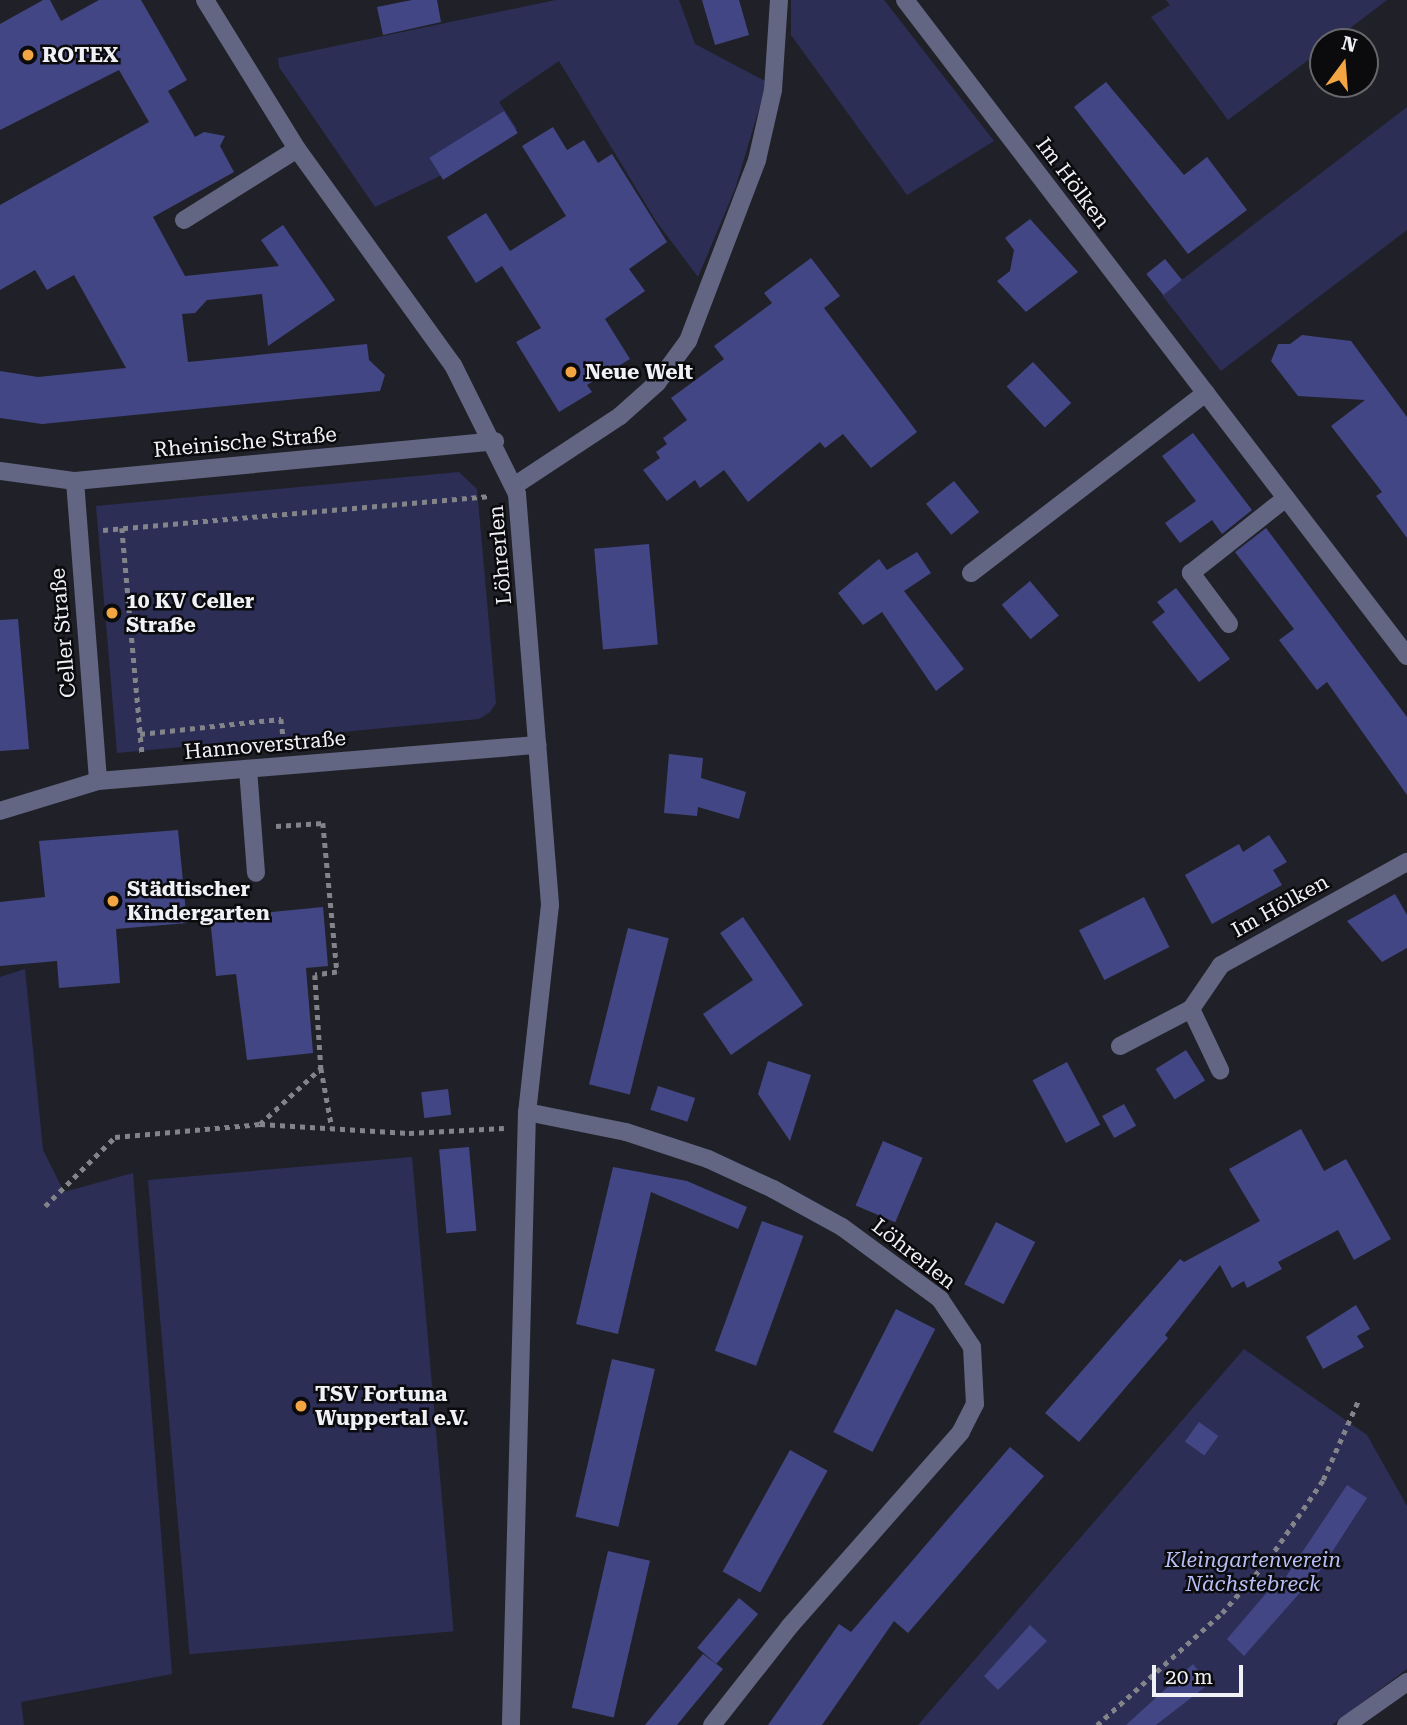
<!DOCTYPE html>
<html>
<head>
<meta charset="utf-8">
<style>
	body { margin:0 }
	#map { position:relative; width:1407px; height:1725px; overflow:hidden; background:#202128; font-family:"Roboto Serif",serif }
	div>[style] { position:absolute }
	.green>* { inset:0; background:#2c2e56; transform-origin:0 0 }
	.building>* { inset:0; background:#434684; transform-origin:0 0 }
	.path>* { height:4.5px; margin-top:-2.25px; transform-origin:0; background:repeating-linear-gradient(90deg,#83848a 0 5px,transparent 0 10px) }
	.minor>* { height:18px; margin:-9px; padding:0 9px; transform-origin:9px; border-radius:9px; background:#626682 }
	.dots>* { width:19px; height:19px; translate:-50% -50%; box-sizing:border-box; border:4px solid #0b0b0e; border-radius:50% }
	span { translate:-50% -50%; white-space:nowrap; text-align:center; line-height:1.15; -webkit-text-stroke:5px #0b0b0e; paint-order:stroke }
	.poi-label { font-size:21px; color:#f0f1f6; font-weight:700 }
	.left { translate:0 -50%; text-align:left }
	.street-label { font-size:21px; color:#f0f1f6 }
	.park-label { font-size:21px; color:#b8bff6; font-style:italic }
	.north { position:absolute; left:1309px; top:28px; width:70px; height:70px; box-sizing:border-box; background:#0b0b0e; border:2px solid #67676b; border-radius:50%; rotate:16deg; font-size:19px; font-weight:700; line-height:28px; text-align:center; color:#f0f1f6 }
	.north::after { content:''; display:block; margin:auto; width:24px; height:32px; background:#f2a542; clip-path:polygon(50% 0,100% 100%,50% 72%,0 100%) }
	.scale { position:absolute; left:1152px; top:1665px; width:91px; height:32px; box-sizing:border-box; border:4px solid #f0f1f6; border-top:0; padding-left:9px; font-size:21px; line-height:24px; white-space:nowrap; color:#f0f1f6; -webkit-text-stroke:5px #0b0b0e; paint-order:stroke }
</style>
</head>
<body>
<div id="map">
	<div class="green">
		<div style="clip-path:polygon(556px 0,679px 0,695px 44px,767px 82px,735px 189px,698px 277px,656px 221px,559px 61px,499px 102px,517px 129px,444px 174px,375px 207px,279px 67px,278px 58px)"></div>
		<div style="clip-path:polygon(791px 0,884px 0,994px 141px,907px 195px,791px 35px)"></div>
		<div style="clip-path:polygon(1166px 0,1387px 0,1332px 42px,1323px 42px,1323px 49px,1228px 120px,1151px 17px,1170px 5px)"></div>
		<div style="clip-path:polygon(1407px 107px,1407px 230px,1221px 371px,1162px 295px)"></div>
		<div style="clip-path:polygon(459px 472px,477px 489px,496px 703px,490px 712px,479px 719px,117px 753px,96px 506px)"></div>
		<div style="clip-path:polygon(25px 969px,43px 1150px,64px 1192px,133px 1173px,172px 1674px,21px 1702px,24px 1725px,0 1725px,0 977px)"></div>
		<div style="left:412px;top:1157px;width:476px;height:265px;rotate:85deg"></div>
		<div style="clip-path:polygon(1244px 1349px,1367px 1435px,1407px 1506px,1407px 1669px,1332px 1725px,918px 1725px)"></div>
	</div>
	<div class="building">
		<div style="clip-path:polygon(43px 0,50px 0,61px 21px,99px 0,141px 0,187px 80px,168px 91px,195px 137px,204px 132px,225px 136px,220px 146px,234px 172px,153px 217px,185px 276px,279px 266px,261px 240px,283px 225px,335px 300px,268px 346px,262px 294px,207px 300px,195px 313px,182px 314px,188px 362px,367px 344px,369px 360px,385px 375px,380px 391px,42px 424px,0 418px,0 371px,38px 377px,126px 368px,74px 275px,47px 290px,35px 270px,0 290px,0 205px,149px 122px,119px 70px,0 130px,0 24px)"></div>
		<div style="clip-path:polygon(412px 0,437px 0,441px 22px,383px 35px,377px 7px)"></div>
		<div style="clip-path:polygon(702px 0,739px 0,749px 35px,715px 45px)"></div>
		<div style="clip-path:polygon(1106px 82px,1184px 175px,1207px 157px,1247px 210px,1188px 254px,1074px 107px)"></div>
		<div style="left:504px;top:111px;width:26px;height:88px;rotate:58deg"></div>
		<div style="clip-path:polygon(553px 127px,567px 150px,584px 140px,598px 163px,612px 154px,667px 242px,629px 269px,645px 291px,605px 319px,630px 359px,587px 385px,592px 392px,559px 412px,516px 342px,541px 328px,502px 266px,476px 283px,447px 237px,486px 213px,510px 251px,566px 216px,522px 146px)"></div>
		<div style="clip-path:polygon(1030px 219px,1078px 272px,1026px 312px,997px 281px,1010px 271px,1014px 250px,1005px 238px)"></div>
		<div style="clip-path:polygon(811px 258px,840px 296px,824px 308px,917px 432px,871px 468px,843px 434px,825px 448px,820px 442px,748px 502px,724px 470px,700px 488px,695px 480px,667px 501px,643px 470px,660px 458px,656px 452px,667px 444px,663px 438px,687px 420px,671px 398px,724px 359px,714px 346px,772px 303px,764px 293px)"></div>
		<div style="left:1165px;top:259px;width:27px;height:24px;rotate:51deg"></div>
		<div style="clip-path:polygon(1302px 335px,1351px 341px,1407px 417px,1407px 538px,1376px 496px,1382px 492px,1331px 426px,1365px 400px,1298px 396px,1271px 361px,1278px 344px,1290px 344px)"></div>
		<div style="left:1033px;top:362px;width:56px;height:36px;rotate:47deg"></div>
		<div style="clip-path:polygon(1193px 433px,1252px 510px,1222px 534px,1212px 520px,1180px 543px,1165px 523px,1196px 501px,1162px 456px)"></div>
		<div style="left:954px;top:481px;width:40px;height:36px;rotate:51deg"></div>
		<div style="clip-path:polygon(1266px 528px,1407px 717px,1407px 795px,1327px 682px,1317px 690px,1279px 640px,1294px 629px,1235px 552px)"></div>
		<div style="left:649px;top:544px;width:101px;height:55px;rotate:85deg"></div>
		<div style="clip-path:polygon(917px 552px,931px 573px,904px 591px,964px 669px,936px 691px,882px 612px,863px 625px,838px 593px,879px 559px,887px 570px)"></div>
		<div style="left:1030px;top:581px;width:45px;height:37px;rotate:50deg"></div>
		<div style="clip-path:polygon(1176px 588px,1230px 659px,1199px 682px,1152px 622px,1165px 612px,1157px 602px)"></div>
		<div style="clip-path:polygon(18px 619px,29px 749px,0 751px,0 620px)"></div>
		<div style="clip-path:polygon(669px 754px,703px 758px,701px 778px,746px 792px,739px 819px,698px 807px,697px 816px,664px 813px)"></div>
		<div style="clip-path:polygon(178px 830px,187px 923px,116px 929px,120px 983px,59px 988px,57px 961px,0 966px,0 902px,45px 897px,39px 841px)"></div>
		<div style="clip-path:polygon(1269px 835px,1287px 862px,1273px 870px,1282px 885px,1212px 924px,1185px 875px,1239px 844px,1243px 852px)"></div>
		<div style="clip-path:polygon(1395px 894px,1407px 915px,1407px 948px,1382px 962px,1347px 921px)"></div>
		<div style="left:1144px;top:897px;width:56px;height:73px;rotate:63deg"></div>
		<div style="clip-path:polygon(323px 907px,328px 966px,306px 968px,313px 1053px,247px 1060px,236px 974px,216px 976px,210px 918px)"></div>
		<div style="clip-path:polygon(743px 917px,803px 1005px,731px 1055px,703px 1014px,753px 980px,720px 933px)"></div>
		<div style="left:628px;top:928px;width:42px;height:161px;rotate:14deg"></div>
		<div style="left:1186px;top:1050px;width:36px;height:36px;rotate:58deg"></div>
		<div style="clip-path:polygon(768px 1061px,811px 1075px,790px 1141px,758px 1094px)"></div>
		<div style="left:1067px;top:1062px;width:71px;height:39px;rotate:62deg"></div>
		<div style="left:658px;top:1086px;width:39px;height:25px;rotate:18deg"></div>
		<div style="left:448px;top:1089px;width:26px;height:27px;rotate:83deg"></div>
		<div style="left:1124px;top:1104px;width:25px;height:25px;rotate:61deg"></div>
		<div style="clip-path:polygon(1301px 1129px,1324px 1171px,1346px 1159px,1391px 1239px,1354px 1260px,1338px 1230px,1278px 1262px,1282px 1269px,1247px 1288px,1244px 1281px,1232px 1288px,1220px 1265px,1165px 1335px,1168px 1338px,1079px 1442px,1045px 1413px,1180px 1259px,1184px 1262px,1260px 1221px,1229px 1169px)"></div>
		<div style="left:883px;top:1141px;width:43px;height:70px;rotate:23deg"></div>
		<div style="left:469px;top:1147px;width:84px;height:30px;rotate:85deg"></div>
		<div style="clip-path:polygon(613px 1167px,687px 1181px,747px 1207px,738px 1229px,651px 1192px,618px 1334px,576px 1324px)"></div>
		<div style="left:762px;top:1221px;width:44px;height:138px;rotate:20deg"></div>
		<div style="left:996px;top:1222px;width:44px;height:70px;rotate:27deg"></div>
		<div style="clip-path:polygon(1356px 1305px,1370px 1329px,1357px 1336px,1364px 1347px,1323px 1369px,1306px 1337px)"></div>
		<div style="left:896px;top:1309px;width:44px;height:138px;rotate:27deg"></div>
		<div style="left:612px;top:1359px;width:44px;height:162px;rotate:13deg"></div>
		<div style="left:1199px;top:1422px;width:24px;height:24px;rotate:36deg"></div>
		<div style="clip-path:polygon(1010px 1447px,1044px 1476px,998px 1529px,908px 1633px,894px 1621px,822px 1725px,768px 1725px,839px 1624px,851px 1632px)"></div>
		<div style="left:790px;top:1450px;width:43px;height:139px;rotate:29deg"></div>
		<div style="clip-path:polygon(1347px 1485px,1367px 1498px,1321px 1569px,1244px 1656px,1227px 1639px,1281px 1576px,1285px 1578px)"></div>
		<div style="left:608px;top:1551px;width:43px;height:161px;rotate:13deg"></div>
		<div style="left:739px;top:1598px;width:25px;height:65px;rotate:40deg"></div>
		<div style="clip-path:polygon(1030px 1625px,1047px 1641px,998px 1690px,984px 1676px)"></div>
		<div style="clip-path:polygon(703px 1654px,723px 1669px,677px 1725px,645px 1725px)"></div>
		<div style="clip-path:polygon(1193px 1664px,1209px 1684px,1156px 1725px,1126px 1725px)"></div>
	</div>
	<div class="path">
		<div style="left:122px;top:528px;width:227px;rotate:84.9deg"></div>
		<div style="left:103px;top:530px;width:389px;rotate:-5deg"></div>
		<div style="left:140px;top:734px;width:142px;rotate:-6.1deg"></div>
		<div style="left:281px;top:719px;width:25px;rotate:83deg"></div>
		<div style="left:276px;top:826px;width:47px;rotate:-3.7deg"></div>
		<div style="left:323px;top:823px;width:150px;rotate:84.6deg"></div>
		<div style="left:337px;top:972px;width:22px;rotate:172deg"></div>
		<div style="left:315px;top:975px;width:93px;rotate:86.3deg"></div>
		<div style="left:321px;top:1068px;width:61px;rotate:79.6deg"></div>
		<div style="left:260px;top:1124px;width:83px;rotate:-42.6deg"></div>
		<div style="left:45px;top:1206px;width:98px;rotate:-44.6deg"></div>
		<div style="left:115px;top:1137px;width:146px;rotate:-5.1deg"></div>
		<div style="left:260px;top:1124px;width:149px;rotate:3.5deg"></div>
		<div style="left:409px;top:1133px;width:95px;rotate:-3deg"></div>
		<div style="left:1097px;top:1725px;width:168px;rotate:-41.9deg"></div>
		<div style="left:1222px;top:1613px;width:72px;rotate:-49deg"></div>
		<div style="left:1269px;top:1559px;width:96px;rotate:-55.6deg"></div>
		<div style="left:1323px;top:1480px;width:86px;rotate:-66.1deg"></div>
	</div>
	<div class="minor">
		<div style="left:205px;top:0;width:175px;rotate:58.3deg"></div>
		<div style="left:297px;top:149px;width:266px;rotate:54.2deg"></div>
		<div style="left:453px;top:365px;width:144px;rotate:63.6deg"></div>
		<div style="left:517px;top:494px;width:412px;rotate:85.4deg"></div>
		<div style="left:550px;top:905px;width:208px;rotate:96.3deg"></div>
		<div style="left:527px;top:1112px;width:613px;rotate:91.5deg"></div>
		<div style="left:905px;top:0;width:826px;rotate:52.58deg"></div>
		<div style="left:184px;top:220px;width:133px;rotate:-32.1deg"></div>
		<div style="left:0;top:471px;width:76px;rotate:7.6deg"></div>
		<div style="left:75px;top:481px;width:422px;rotate:-5.4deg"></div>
		<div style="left:75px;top:481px;width:301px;rotate:85.6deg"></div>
		<div style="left:514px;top:486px;width:127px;rotate:-33.4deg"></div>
		<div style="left:620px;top:416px;width:50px;rotate:-41.7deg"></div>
		<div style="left:657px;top:383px;width:52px;rotate:-53.6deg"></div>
		<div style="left:688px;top:341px;width:194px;rotate:-69.1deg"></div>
		<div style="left:757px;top:160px;width:72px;rotate:-77.1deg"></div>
		<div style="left:773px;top:90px;width:90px;rotate:-86.2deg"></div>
		<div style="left:971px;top:573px;width:296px;rotate:-37.5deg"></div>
		<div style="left:1229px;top:624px;width:64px;rotate:-126.7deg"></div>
		<div style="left:1191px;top:573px;width:121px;rotate:-38.3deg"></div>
		<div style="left:248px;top:769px;width:104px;rotate:85.6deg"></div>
		<div style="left:0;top:811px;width:102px;rotate:-17deg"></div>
		<div style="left:98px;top:781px;width:441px;rotate:-4.7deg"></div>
		<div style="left:1191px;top:1009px;width:68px;rotate:64.6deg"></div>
		<div style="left:1120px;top:1046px;width:80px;rotate:-27.5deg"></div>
		<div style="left:1191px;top:1009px;width:53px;rotate:-55.7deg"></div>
		<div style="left:1221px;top:965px;width:213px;rotate:-29deg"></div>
		<div style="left:527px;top:1112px;width:101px;rotate:11.4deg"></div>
		<div style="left:626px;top:1132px;width:86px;rotate:18.2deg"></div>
		<div style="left:708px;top:1159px;width:72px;rotate:24.8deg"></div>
		<div style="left:773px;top:1189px;width:79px;rotate:28.8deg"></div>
		<div style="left:842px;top:1227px;width:122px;rotate:36.3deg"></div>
		<div style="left:940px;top:1299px;width:58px;rotate:56.3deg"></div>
		<div style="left:972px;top:1347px;width:57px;rotate:87deg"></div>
		<div style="left:975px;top:1404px;width:31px;rotate:117deg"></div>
		<div style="left:961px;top:1432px;width:259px;rotate:131.4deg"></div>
		<div style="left:790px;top:1626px;width:126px;rotate:128.2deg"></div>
		<div style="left:1346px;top:1725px;width:75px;rotate:-35.2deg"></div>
	</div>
	<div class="dots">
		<div style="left:28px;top:55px;background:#f2a542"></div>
		<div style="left:571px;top:372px;background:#f2a542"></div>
		<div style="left:112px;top:613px;background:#f2a542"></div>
		<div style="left:113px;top:901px;background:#f2a542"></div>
		<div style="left:301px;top:1406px;background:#f2a542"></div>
	</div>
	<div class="poi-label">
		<span class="left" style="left:42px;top:55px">ROTEX</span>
		<span class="left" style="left:585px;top:372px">Neue Welt</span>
		<span class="left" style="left:126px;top:613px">10 KV Celler<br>Straße</span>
		<span class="left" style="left:127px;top:901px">Städtischer<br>Kindergarten</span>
		<span class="left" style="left:315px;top:1406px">TSV Fortuna<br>Wuppertal e.V.</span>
	</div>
	<div class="street-label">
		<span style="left:1073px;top:183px;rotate:53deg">Im Hölken</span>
		<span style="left:245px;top:442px;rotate:-5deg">Rheinische Straße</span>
		<span style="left:500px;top:555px;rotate:-95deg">Löhrerlen</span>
		<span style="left:63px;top:633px;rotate:-95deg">Celler Straße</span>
		<span style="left:265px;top:745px;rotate:-5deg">Hannoverstraße</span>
		<span style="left:1280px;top:906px;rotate:-29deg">Im Hölken</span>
		<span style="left:914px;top:1254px;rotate:38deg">Löhrerlen</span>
	</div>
	<div class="park-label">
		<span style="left:1253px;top:1572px">Kleingartenverein<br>Nächstebreck</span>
	</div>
	<div class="north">N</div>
	<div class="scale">20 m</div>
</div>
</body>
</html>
